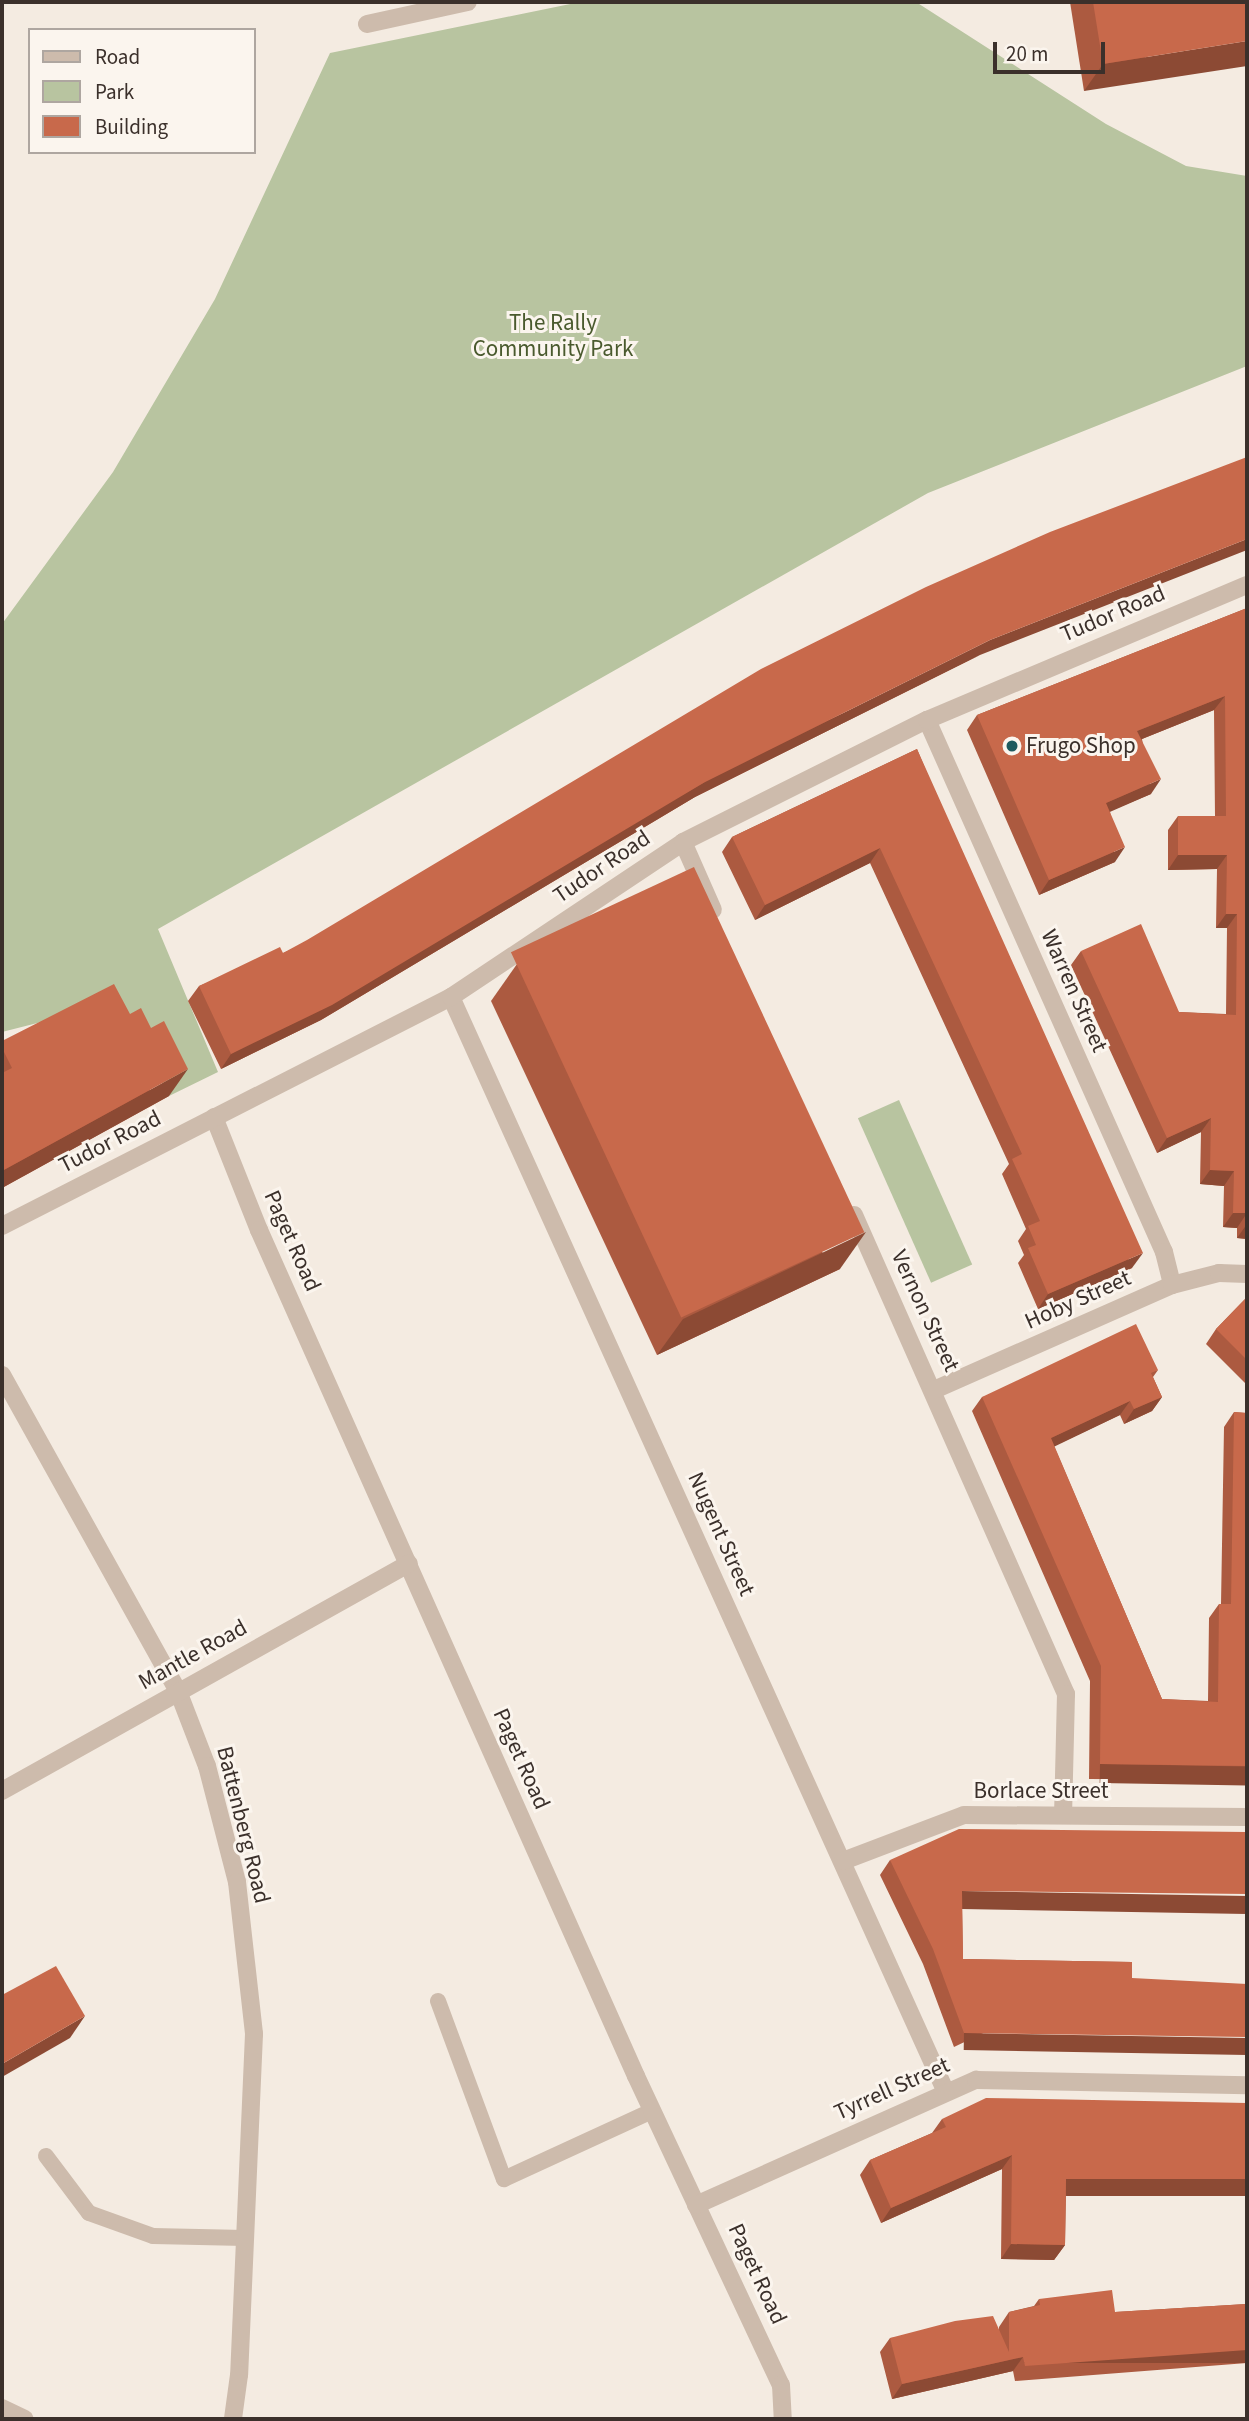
<!DOCTYPE html>
<html>
<head>
<meta charset="utf-8">
<style>
	body { margin:0 }
	#map { position:relative; width:1249px; height:2421px; overflow:hidden; background:#f4ebe1; font-family:"Source Sans 3",sans-serif }
	div>[style] { position:absolute }
	.green>* { inset:0; background:#b8c4a0; transform-origin:0 0 }
	.service>* { height:16px; margin:-8px; padding:0 8px; transform-origin:8px; border-radius:8px; background:#cdbbac }
	.minor>* { height:18px; margin:-9px; padding:0 9px; transform-origin:9px; border-radius:9px; background:#cdbbac }
	.tertiary>* { height:18px; margin:-9px; padding:0 9px; transform-origin:9px; border-radius:9px; background:#cdbbac }
	.wall>* { inset:0; background:#ac5a40 }
	.shaded-wall>* { inset:0; background:#8c4a34; transform-origin:0 0 }
	.building>* { inset:0; background:#c8694b; transform-origin:0 0 }
	.dots>* { width:19px; height:19px; translate:-50% -50%; box-sizing:border-box; border:4px solid #fbf5ee; border-radius:50% }
	span { translate:-50% -50%; white-space:nowrap; text-align:center; line-height:1.15; -webkit-text-stroke:6px #fbf5ee; paint-order:stroke }
	.park-label { font-size:23px; color:#4a5a2e }
	.street-label { font-size:23px; color:#3b302b }
	.poi-label { font-size:23px; color:#3b302b }
	.left { translate:0 -50%; text-align:left }
	.frame { position:absolute; inset:0; border:4px solid #3b302b; pointer-events:none }
	.legend { position:absolute; left:28px; top:28px; width:228px; height:126px; box-sizing:border-box; background:#fbf5ee; border:2px solid #aea6a0; margin:0; padding:9px 12px; list-style:none; font-size:21px; color:#3b302b }
	.legend li { display:flex; align-items:center; gap:14px; height:35px }
	.legend b { width:35px; border:2px solid #aea6a0 }
	.scale { position:absolute; left:993px; top:42px; width:112px; height:32px; box-sizing:border-box; border:4px solid #3b302b; border-top:0; padding-left:9px; font-size:21px; line-height:24px; white-space:nowrap; color:#3b302b; -webkit-text-stroke:5px #fbf5ee; paint-order:stroke }
</style>
</head>
<body>
<div id="map">
	<div class="green">
		<div style="clip-path:polygon(580px 2px,916px 2px,1106px 124px,1186px 166px,1247px 176px,1247px 366px,928px 493px,158px 929px,218px 1072px,169px 1096px,120px 1002px,2px 1032px,2px 624px,113px 472px,215px 299px,330px 53px)"></div>
		<div style="left:899px;top:1100px;width:180px;height:45px;rotate:66deg"></div>
	</div>
	<div class="service">
		<div style="left:438px;top:2001px;width:190px;rotate:69.7deg"></div>
		<div style="left:504px;top:2179px;width:163px;rotate:-24.7deg"></div>
		<div style="left:46px;top:2156px;width:71px;rotate:53deg"></div>
		<div style="left:89px;top:2213px;width:68px;rotate:19.8deg"></div>
		<div style="left:153px;top:2236px;width:92px;rotate:1.2deg"></div>
	</div>
	<div class="minor">
		<div style="left:367px;top:24px;width:103px;rotate:-12.3deg"></div>
		<div style="left:927px;top:720px;width:582px;rotate:65.99deg"></div>
		<div style="left:1164px;top:1252px;width:34px;rotate:76deg"></div>
		<div style="left:683px;top:842px;width:74px;rotate:66.2deg"></div>
		<div style="left:451px;top:997px;width:1199px;rotate:65.68deg"></div>
		<div style="left:214px;top:1117px;width:122px;rotate:68.3deg"></div>
		<div style="left:259px;top:1230px;width:926px;rotate:65.98deg"></div>
		<div style="left:636px;top:2076px;width:341px;rotate:64.9deg"></div>
		<div style="left:781px;top:2385px;width:34px;rotate:87deg"></div>
		<div style="left:854px;top:1215px;width:524px;rotate:66.13deg"></div>
		<div style="left:1066px;top:1694px;width:120px;rotate:91.4deg"></div>
		<div style="left:2px;top:1226px;width:504px;rotate:-27.02deg"></div>
		<div style="left:451px;top:997px;width:279px;rotate:-33.7deg"></div>
		<div style="left:683px;top:842px;width:273px;rotate:-26.6deg"></div>
		<div style="left:927px;top:720px;width:347px;rotate:-22.9deg"></div>
		<div style="left:2px;top:1375px;width:362px;rotate:60.9deg"></div>
		<div style="left:178px;top:1691px;width:80px;rotate:68.9deg"></div>
		<div style="left:207px;top:1766px;width:120px;rotate:75.5deg"></div>
		<div style="left:237px;top:1882px;width:153px;rotate:83.6deg"></div>
		<div style="left:254px;top:2034px;width:341px;rotate:92.5deg"></div>
		<div style="left:239px;top:2375px;width:44px;rotate:97.8deg"></div>
		<div style="left:934px;top:1390px;width:260px;rotate:-23.8deg"></div>
		<div style="left:1172px;top:1285px;width:49px;rotate:-14.3deg"></div>
		<div style="left:1219px;top:1273px;width:28px;rotate:2deg"></div>
		<div style="left:2px;top:1791px;width:466px;rotate:-29.2deg"></div>
		<div style="left:843px;top:1861px;width:129px;rotate:-20.8deg"></div>
		<div style="left:964px;top:1815px;width:283px;rotate:0.4deg"></div>
		<div style="left:696px;top:2205px;width:307px;rotate:-24.1deg"></div>
		<div style="left:976px;top:2080px;width:271px;rotate:1.1deg"></div>
	</div>
	<div class="tertiary">
		<div style="left:2px;top:2408px;width:25px;rotate:26deg"></div>
	</div>
	<div class="wall">
		<div style="clip-path:polygon(1070px 2px,1247px 2px,1084px 91px)"></div>
		<div style="clip-path:polygon(1247px 608px,1247px 1239px,1237px 1238px,1237px 1228px,1223px 1227px,1224px 1186px,1200px 1184px,1201px 1132px,1157px 1153px,1071px 965px,1081px 951px,1179px 1012px,1226px 1014px,1227px 928px,1216px 928px,1217px 869px,1168px 870px,1168px 830px,1178px 816px,1215px 816px,1214px 710px,1142px 739px,1151px 794px,1110px 811px,1115px 862px,1039px 895px,967px 730px,977px 715px)"></div>
		<div style="clip-path:polygon(980px 655px,695px 797px,321px 1020px,221px 1069px,188px 1001px,199px 986px,283px 953px)"></div>
		<div style="clip-path:polygon(917px 749px,1132px 1268px,1038px 1309px,1018px 1263px,1024px 1255px,1018px 1241px,1026px 1229px,1002px 1174px,1009px 1164px,870px 863px,755px 920px,722px 852px,732px 837px)"></div>
		<div style="clip-path:polygon(517px 964px,840px 1269px,657px 1355px,491px 1001px)"></div>
		<div style="clip-path:polygon(2px 1048px,169px 1096px,2px 1188px)"></div>
		<div style="clip-path:polygon(1247px 1297px,1247px 1780px,1089px 1779px,1090px 1681px,972px 1411px,982px 1397px,1158px 1370px,1153px 1377px,1162px 1397px,1152px 1411px,1124px 1424px,1120px 1415px,1054px 1446px,1162px 1699px,1208px 1701px,1209px 1618px,1219px 1604px,1221px 1604px,1224px 1427px,1234px 1412px,1246px 1413px,1247px 1385px,1206px 1344px,1216px 1329px)"></div>
		<div style="clip-path:polygon(890px 1860px,962px 1906px,963px 1959px,1132px 1962px,954px 2047px,923px 1964px,880px 1875px)"></div>
		<div style="clip-path:polygon(942px 2119px,1247px 2193px,1066px 2193px,1065px 2245px,1054px 2260px,1001px 2259px,1002px 2169px,881px 2223px,860px 2175px,870px 2160px,932px 2133px)"></div>
		<div style="clip-path:polygon(1039px 2299px,1115px 2312px,1246px 2304px,1247px 2302px,1247px 2363px,1015px 2381px,1013px 2371px,892px 2399px,880px 2352px,890px 2338px,999px 2330px,999px 2327px,1009px 2312px,1034px 2306px)"></div>
	</div>
	<div class="shaded-wall">
		<div style="clip-path:polygon(1247px 41px,1247px 66px,1084px 91px,1103px 64px)"></div>
		<div style="clip-path:polygon(1247px 539px,1247px 550px,980px 655px,695px 797px,321px 1020px,221px 1069px,231px 1054px,705px 782px,990px 640px)"></div>
		<div style="clip-path:polygon(1225px 696px,1214px 710px,1127px 745px,1137px 731px)"></div>
		<div style="clip-path:polygon(1161px 779px,1151px 794px,1096px 818px,1106px 803px)"></div>
		<div style="clip-path:polygon(1125px 847px,1115px 862px,1039px 895px,1049px 880px)"></div>
		<div style="clip-path:polygon(880px 848px,870px 863px,755px 920px,765px 905px)"></div>
		<div style="clip-path:polygon(1178px 855px,1227px 855px,1217px 869px,1168px 870px)"></div>
		<div style="clip-path:polygon(1226px 914px,1237px 914px,1227px 928px,1216px 928px)"></div>
		<div style="clip-path:polygon(188px 1069px,169px 1096px,2px 1188px,2px 1171px)"></div>
		<div style="clip-path:polygon(1211px 1118px,1201px 1132px,1157px 1153px,1167px 1138px)"></div>
		<div style="clip-path:polygon(1210px 1170px,1234px 1171px,1224px 1186px,1200px 1184px)"></div>
		<div style="clip-path:polygon(1233px 1213px,1247px 1213px,1237px 1228px,1223px 1227px)"></div>
		<div style="clip-path:polygon(1247px 1224px,1247px 1239px,1237px 1238px)"></div>
		<div style="clip-path:polygon(866px 1232px,840px 1269px,657px 1355px,683px 1319px)"></div>
		<div style="clip-path:polygon(1143px 1253px,1132px 1268px,1038px 1309px,1048px 1294px)"></div>
		<div style="clip-path:polygon(1162px 1397px,1152px 1411px,1124px 1424px,1134px 1409px)"></div>
		<div style="clip-path:polygon(1130px 1401px,1120px 1415px,1041px 1453px,1051px 1438px)"></div>
		<div style="left:1100px;top:1764px;width:147px;height:19px;rotate:1deg"></div>
		<div style="left:962px;top:1891px;width:285px;height:18px;rotate:1deg"></div>
		<div style="clip-path:polygon(85px 2016px,70px 2038px,2px 2077px,2px 2064px)"></div>
		<div style="left:964px;top:2033px;width:283px;height:17px;rotate:1deg"></div>
		<div style="clip-path:polygon(1012px 2155px,1002px 2169px,881px 2223px,891px 2208px)"></div>
		<div style="left:1066px;top:2179px;width:181px;height:17px"></div>
		<div style="clip-path:polygon(1011px 2244px,1065px 2245px,1054px 2260px,1001px 2259px)"></div>
		<div style="left:1247px;top:2350px;width:13px;height:223px;rotate:90deg"></div>
		<div style="clip-path:polygon(1023px 2357px,1013px 2371px,892px 2399px,902px 2384px)"></div>
	</div>
	<div class="building">
		<div style="clip-path:polygon(1093px 2px,1247px 2px,1247px 41px,1103px 64px)"></div>
		<div style="clip-path:polygon(1247px 457px,1247px 539px,990px 640px,705px 782px,332px 1005px,231px 1054px,199px 986px,280px 947px,283px 953px,307px 940px,761px 669px,926px 587px,1050px 532px)"></div>
		<div style="clip-path:polygon(1247px 608px,1247px 1224px,1247px 1213px,1233px 1213px,1234px 1171px,1210px 1170px,1211px 1118px,1167px 1138px,1081px 951px,1141px 924px,1179px 1012px,1236px 1015px,1237px 914px,1226px 914px,1227px 855px,1178px 855px,1178px 816px,1226px 816px,1225px 696px,1137px 731px,1161px 779px,1106px 803px,1125px 847px,1049px 880px,977px 715px)"></div>
		<div style="clip-path:polygon(917px 749px,1143px 1253px,1048px 1294px,1028px 1248px,1036px 1245px,1028px 1226px,1040px 1221px,1012px 1159px,1022px 1154px,880px 848px,765px 905px,732px 837px)"></div>
		<div style="left:694px;top:867px;width:403px;height:202px;rotate:65deg"></div>
		<div style="clip-path:polygon(114px 984px,130px 1014px,141px 1008px,151px 1028px,164px 1021px,188px 1069px,2px 1171px,2px 1073px,12px 1068px,2px 1048px,2px 1041px)"></div>
		<div style="clip-path:polygon(1247px 1297px,1247px 1360px,1216px 1329px)"></div>
		<div style="clip-path:polygon(1136px 1324px,1158px 1370px,1151px 1373px,1162px 1397px,1134px 1409px,1130px 1401px,1051px 1438px,1162px 1699px,1218px 1702px,1219px 1604px,1231px 1604px,1234px 1412px,1247px 1413px,1247px 1766px,1100px 1764px,1101px 1666px,982px 1397px)"></div>
		<div style="clip-path:polygon(959px 1829px,1247px 1832px,1247px 1894px,962px 1891px,963px 1959px,1132px 1962px,1132px 1978px,1247px 1984px,1247px 2037px,964px 2033px,933px 1949px,890px 1860px)"></div>
		<div style="clip-path:polygon(56px 1966px,85px 2016px,2px 2064px,2px 1995px)"></div>
		<div style="clip-path:polygon(986px 2098px,1247px 2103px,1247px 2179px,1066px 2179px,1065px 2245px,1011px 2244px,1012px 2155px,891px 2208px,870px 2160px,946px 2127px,942px 2119px)"></div>
		<div style="clip-path:polygon(1112px 2290px,1115px 2312px,1247px 2304px,1247px 2350px,1025px 2366px,1023px 2357px,902px 2384px,890px 2338px,955px 2321px,993px 2316px,1009px 2352px,1009px 2312px,1040px 2305px,1039px 2299px)"></div>
	</div>
	<div class="dots">
		<div style="left:1012px;top:746px;background:#1f5a5e"></div>
	</div>
	<div class="park-label">
		<span style="left:553px;top:336px">The Rally<br>Community Park</span>
	</div>
	<div class="street-label">
		<span style="left:1113px;top:614px;rotate:-23deg">Tudor Road</span>
		<span style="left:602px;top:867px;rotate:-34deg">Tudor Road</span>
		<span style="left:1074px;top:991px;rotate:66deg">Warren Street</span>
		<span style="left:110px;top:1142px;rotate:-27deg">Tudor Road</span>
		<span style="left:292px;top:1241px;rotate:66deg">Paget Road</span>
		<span style="left:1078px;top:1300px;rotate:-24deg">Hoby Street</span>
		<span style="left:925px;top:1311px;rotate:65deg">Vernon Street</span>
		<span style="left:721px;top:1534px;rotate:66deg">Nugent Street</span>
		<span style="left:193px;top:1655px;rotate:-29deg">Mantle Road</span>
		<span style="left:521px;top:1759px;rotate:66deg">Paget Road</span>
		<span style="left:1041px;top:1791px">Borlace Street</span>
		<span style="left:243px;top:1825px;rotate:76deg">Battenberg Road</span>
		<span style="left:892px;top:2089px;rotate:-24deg">Tyrrell Street</span>
		<span style="left:757px;top:2274px;rotate:65deg">Paget Road</span>
	</div>
	<div class="poi-label">
		<span class="left" style="left:1026px;top:746px">Frugo Shop</span>
	</div>
	<div class="frame"></div>
	<ul class="legend">
	<li><b style="height:9px;background:#cdbbac"></b>Road</li>
	<li><b style="height:19px;background:#b8c4a0"></b>Park</li>
	<li><b style="height:19px;background:#c8694b"></b>Building</li>
	</ul>
	<div class="scale">20 m</div>
</div>
</body>
</html>
